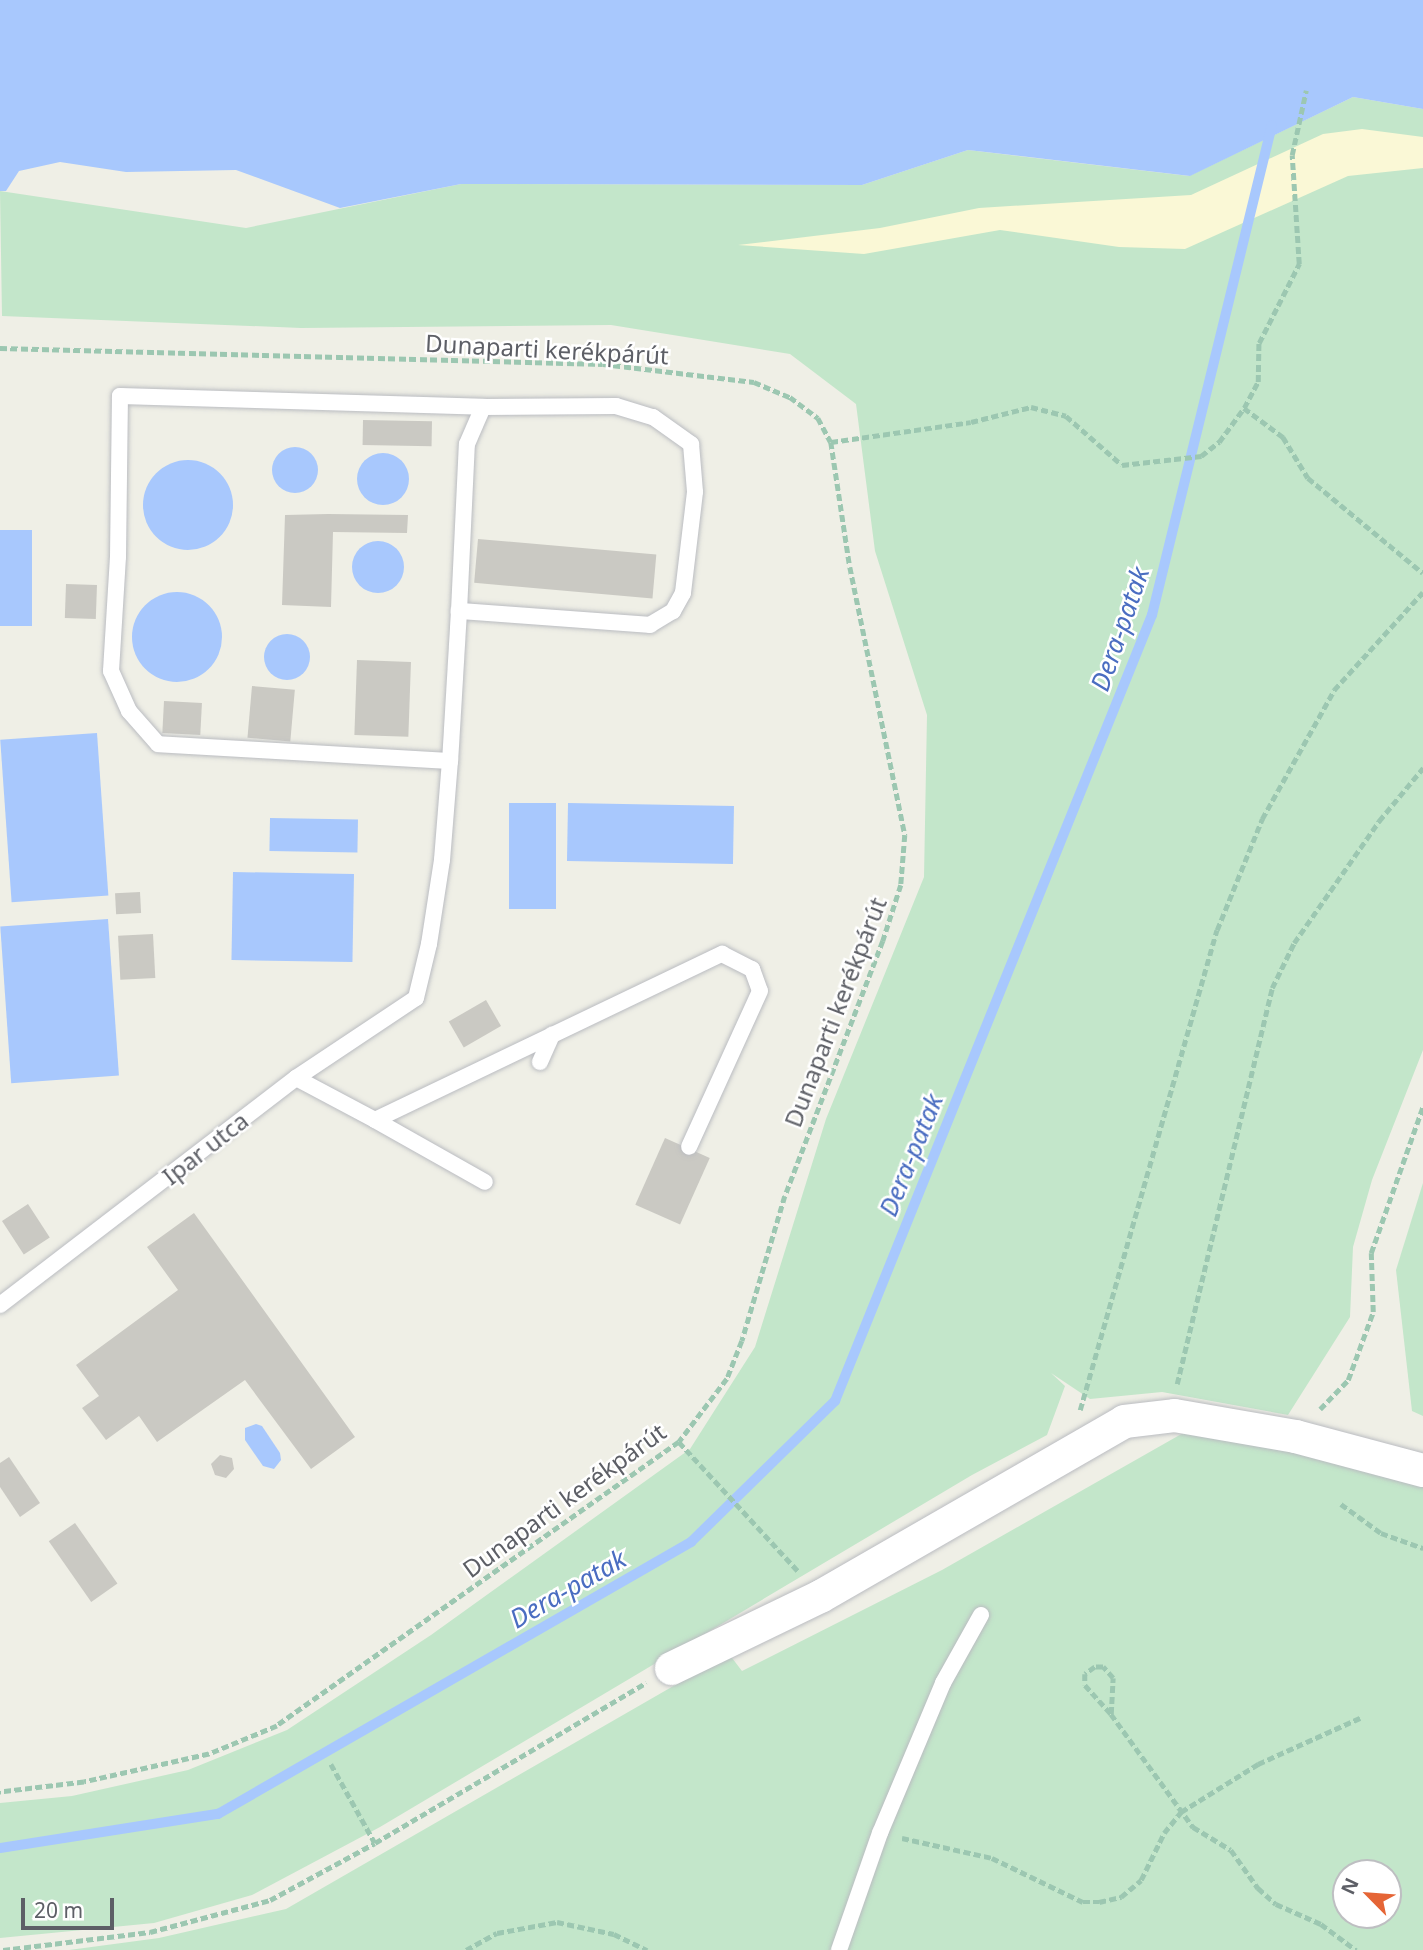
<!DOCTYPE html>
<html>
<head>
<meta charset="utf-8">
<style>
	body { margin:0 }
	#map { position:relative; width:1423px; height:1950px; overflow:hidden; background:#efefe6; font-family:"Noto Sans",sans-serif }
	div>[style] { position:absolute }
	.green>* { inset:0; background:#c3e6ca }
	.sand>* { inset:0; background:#faf8d6 }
	.water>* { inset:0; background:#a8c8fd; transform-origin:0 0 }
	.round { border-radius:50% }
	.stream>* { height:10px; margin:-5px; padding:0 5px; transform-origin:5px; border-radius:5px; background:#a8c8fd }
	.building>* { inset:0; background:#cac9c3; transform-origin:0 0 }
	.path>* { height:4.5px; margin-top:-2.25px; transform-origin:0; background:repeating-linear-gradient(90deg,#9cc7b1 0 7px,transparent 0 10.5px) }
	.roads { filter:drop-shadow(0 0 2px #babcc1) drop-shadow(0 0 2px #babcc1) }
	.service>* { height:16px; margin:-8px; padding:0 8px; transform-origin:8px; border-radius:8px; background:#fff }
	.minor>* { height:33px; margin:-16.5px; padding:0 16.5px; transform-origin:16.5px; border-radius:16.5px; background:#fff }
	span { translate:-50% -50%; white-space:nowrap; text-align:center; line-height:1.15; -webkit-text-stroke:5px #fff; paint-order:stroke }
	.street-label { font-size:24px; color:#5d5f66 }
	.water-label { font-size:26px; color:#4a6dc1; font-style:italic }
	.north { position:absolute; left:1332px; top:1859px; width:70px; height:70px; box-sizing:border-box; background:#fff; border:2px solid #bebfc2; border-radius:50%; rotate:295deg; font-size:19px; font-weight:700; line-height:28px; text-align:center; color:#5d5f66 }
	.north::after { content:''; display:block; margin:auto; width:24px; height:32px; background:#e56536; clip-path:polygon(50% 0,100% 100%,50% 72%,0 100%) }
	.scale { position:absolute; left:21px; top:1898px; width:93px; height:32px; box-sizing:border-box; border:4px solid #5d5f66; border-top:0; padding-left:9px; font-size:21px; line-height:24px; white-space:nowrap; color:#5d5f66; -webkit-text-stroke:5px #fff; paint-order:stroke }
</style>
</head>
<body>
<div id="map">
	<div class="green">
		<div style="clip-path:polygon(1353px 97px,1423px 109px,1423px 1050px,1372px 1180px,1353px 1247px,1350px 1317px,1288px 1415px,1162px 1392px,1090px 1399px,1051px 1373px,1065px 1386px,1047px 1435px,972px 1475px,380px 1827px,252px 1895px,154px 1923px,0 1938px,0 1803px,72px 1796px,188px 1770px,287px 1730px,431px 1635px,690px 1449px,755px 1347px,826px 1119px,924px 877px,927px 715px,875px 551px,856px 404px,790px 354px,611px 325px,301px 328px,2px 316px,0 191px,246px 228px,461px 184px,862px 185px,968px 150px,1189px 176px)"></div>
		<div style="clip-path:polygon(1423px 1183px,1423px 1416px,1412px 1411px,1396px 1270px)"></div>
		<div style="clip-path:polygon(evenodd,1199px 1424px,1423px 1473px,1423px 1950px,69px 1950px,159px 1938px,286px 1909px,729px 1654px,742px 1671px,942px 1570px,1199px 1424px,1346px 1873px,1388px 1873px,1388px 1915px,1346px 1915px,1346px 1873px)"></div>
	</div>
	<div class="sand">
		<div style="clip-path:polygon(1362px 129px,1423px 137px,1423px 168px,1348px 176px,1185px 249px,1119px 247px,1000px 230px,864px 254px,738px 245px,880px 228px,979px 208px,1191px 195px,1323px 134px)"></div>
	</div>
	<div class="water">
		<div style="clip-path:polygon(0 0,1423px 0,1423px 109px,1353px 97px,1190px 176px,968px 150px,862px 185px,461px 184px,340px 208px,236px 170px,126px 172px,60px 162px,19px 171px,6px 191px,0 191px)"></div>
		<div class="round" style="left:272px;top:447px;width:46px;height:46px"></div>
		<div class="round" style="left:357px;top:453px;width:52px;height:52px"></div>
		<div class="round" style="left:143px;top:460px;width:90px;height:90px"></div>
		<div style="left:0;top:530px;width:32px;height:96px"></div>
		<div class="round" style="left:352px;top:541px;width:52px;height:52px"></div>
		<div class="round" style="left:132px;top:592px;width:90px;height:90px"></div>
		<div class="round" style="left:264px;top:634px;width:46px;height:46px"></div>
		<div style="left:97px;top:733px;width:163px;height:97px;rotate:86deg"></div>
		<div style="left:509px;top:803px;width:47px;height:106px"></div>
		<div style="left:568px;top:803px;width:166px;height:58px;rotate:1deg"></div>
		<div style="left:270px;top:818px;width:88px;height:33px;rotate:1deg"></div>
		<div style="left:233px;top:872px;width:121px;height:88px;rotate:1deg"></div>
		<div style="left:108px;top:919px;width:157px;height:108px;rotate:86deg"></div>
		<div style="clip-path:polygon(256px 1424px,262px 1426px,280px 1453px,281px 1460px,274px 1469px,263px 1466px,245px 1440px,245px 1428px)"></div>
	</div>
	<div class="stream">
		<div style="left:0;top:1848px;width:221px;rotate:-8.9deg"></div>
		<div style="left:218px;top:1814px;width:546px;rotate:-29.9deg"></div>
		<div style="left:691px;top:1542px;width:202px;rotate:-44.4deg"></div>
		<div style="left:835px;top:1401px;width:848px;rotate:-68.04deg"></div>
		<div style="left:1152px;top:615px;width:504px;rotate:-76.24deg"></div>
	</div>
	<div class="building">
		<div style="left:363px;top:420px;width:69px;height:25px;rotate:1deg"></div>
		<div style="clip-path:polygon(285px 515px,328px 514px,408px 515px,407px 533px,333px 532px,331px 607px,282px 605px)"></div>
		<div style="left:478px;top:539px;width:179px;height:44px;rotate:5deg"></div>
		<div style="left:66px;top:584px;width:31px;height:34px;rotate:2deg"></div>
		<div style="left:357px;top:660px;width:54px;height:75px;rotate:2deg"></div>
		<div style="left:252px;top:686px;width:43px;height:52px;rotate:5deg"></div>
		<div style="left:164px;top:701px;width:38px;height:32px;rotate:3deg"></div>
		<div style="left:140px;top:892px;width:21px;height:25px;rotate:87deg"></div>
		<div style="left:153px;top:934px;width:44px;height:35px;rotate:87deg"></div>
		<div style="left:486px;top:1000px;width:30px;height:43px;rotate:60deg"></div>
		<div style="left:665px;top:1138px;width:49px;height:73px;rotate:24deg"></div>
		<div style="left:28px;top:1204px;width:40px;height:31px;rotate:57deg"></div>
		<div style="clip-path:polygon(194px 1213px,355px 1437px,311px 1469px,245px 1380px,157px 1442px,139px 1416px,106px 1440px,82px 1408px,99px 1396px,76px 1365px,178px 1290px,147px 1247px)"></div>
		<div style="clip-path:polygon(220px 1455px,232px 1458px,234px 1469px,226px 1478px,215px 1475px,211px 1464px)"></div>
		<div style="clip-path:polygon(9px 1457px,40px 1503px,20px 1517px,0 1487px,0 1463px)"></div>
		<div style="left:75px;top:1523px;width:74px;height:32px;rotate:55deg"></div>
	</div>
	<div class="path">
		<div style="left:0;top:348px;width:603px;rotate:1.52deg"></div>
		<div style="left:603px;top:364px;width:152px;rotate:6.8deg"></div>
		<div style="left:754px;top:382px;width:39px;rotate:23deg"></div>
		<div style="left:790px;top:397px;width:35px;rotate:37deg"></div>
		<div style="left:818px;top:418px;width:27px;rotate:62deg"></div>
		<div style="left:831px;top:442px;width:126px;rotate:81.4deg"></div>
		<div style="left:850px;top:567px;width:274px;rotate:78.4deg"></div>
		<div style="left:905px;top:835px;width:50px;rotate:94.6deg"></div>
		<div style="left:901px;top:885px;width:59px;rotate:107.8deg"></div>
		<div style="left:883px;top:941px;width:273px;rotate:111deg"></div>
		<div style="left:785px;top:1196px;width:151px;rotate:106.5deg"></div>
		<div style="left:742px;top:1341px;width:41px;rotate:111.5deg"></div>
		<div style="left:727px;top:1379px;width:79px;rotate:127.3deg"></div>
		<div style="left:679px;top:1442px;width:492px;rotate:144.8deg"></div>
		<div style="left:277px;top:1726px;width:74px;rotate:157.6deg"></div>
		<div style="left:209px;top:1754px;width:128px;rotate:167.4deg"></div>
		<div style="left:84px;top:1782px;width:85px;rotate:173.2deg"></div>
		<div style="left:1244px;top:408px;width:30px;rotate:-62deg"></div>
		<div style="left:1258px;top:382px;width:39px;rotate:-89deg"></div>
		<div style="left:1259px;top:343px;width:89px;rotate:-63.1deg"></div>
		<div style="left:1299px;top:264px;width:109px;rotate:-93.7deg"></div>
		<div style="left:1292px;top:155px;width:66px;rotate:-77.7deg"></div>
		<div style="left:831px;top:442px;width:141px;rotate:-8.1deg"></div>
		<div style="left:971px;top:422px;width:62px;rotate:-14deg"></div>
		<div style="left:1031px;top:407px;width:36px;rotate:14deg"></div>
		<div style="left:1066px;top:416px;width:74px;rotate:41.2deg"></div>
		<div style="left:1122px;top:465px;width:80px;rotate:-6.5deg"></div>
		<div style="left:1201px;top:456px;width:23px;rotate:-38deg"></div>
		<div style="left:1219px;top:442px;width:42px;rotate:-53.7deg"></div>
		<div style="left:1244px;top:408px;width:49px;rotate:36.6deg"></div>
		<div style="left:1283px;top:437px;width:48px;rotate:58.6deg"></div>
		<div style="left:1308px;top:478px;width:149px;rotate:39.6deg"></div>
		<div style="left:1177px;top:1384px;width:407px;rotate:-76.5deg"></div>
		<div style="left:1272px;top:988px;width:50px;rotate:-63.9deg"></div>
		<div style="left:1294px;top:943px;width:149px;rotate:-55.1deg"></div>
		<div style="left:1379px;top:821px;width:69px;rotate:-50.3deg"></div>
		<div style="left:1320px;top:1409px;width:40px;rotate:-46deg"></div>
		<div style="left:1348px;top:1380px;width:72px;rotate:-69.8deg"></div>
		<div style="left:1373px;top:1312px;width:59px;rotate:-91.9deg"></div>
		<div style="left:1371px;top:1253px;width:156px;rotate:-70.5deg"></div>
		<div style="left:1080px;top:1410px;width:499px;rotate:-74.1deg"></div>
		<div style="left:1217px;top:930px;width:120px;rotate:-67.9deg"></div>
		<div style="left:1262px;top:819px;width:148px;rotate:-60.8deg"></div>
		<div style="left:1334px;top:690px;width:132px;rotate:-47.8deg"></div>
		<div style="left:679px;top:1442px;width:177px;rotate:47.3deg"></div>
		<div style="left:1341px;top:1504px;width:49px;rotate:35.9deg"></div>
		<div style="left:1381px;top:1533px;width:45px;rotate:19.7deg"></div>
		<div style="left:1111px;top:1714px;width:36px;rotate:-87deg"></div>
		<div style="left:1113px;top:1678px;width:15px;rotate:-132deg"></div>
		<div style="left:1103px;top:1667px;width:8px;rotate:180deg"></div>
		<div style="left:1095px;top:1667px;width:12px;rotate:145deg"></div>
		<div style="left:1085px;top:1674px;width:11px;rotate:90deg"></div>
		<div style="left:1085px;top:1685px;width:39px;rotate:48deg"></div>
		<div style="left:1111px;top:1714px;width:140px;rotate:54deg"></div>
		<div style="left:1193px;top:1827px;width:44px;rotate:31.2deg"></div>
		<div style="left:1231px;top:1850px;width:47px;rotate:54.6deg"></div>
		<div style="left:1258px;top:1888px;width:24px;rotate:42deg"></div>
		<div style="left:1276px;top:1904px;width:49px;rotate:24deg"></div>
		<div style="left:1321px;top:1924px;width:44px;rotate:36.6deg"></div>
		<div style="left:331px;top:1764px;width:90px;rotate:60.9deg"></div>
		<div style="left:902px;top:1838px;width:92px;rotate:12.5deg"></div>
		<div style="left:992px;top:1858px;width:101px;rotate:25.8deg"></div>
		<div style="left:1083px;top:1902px;width:16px"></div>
		<div style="left:1099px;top:1902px;width:23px;rotate:-13deg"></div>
		<div style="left:1121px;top:1897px;width:26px;rotate:-40deg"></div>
		<div style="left:1141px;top:1880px;width:52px;rotate:-63.9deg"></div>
		<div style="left:1164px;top:1833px;width:27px;rotate:-51deg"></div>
		<div style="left:1181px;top:1812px;width:91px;rotate:-31.9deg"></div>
		<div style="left:1258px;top:1764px;width:112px;rotate:-24.3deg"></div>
		<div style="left:3px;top:1950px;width:148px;rotate:-7deg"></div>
		<div style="left:150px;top:1932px;width:124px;rotate:-14.9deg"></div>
		<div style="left:270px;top:1900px;width:119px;rotate:-28.5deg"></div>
		<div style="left:375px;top:1843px;width:315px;rotate:-30.6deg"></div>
		<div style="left:466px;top:1950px;width:35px;rotate:-29deg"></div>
		<div style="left:497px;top:1933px;width:61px;rotate:-10.4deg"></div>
		<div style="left:557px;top:1922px;width:58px;rotate:11.9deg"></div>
		<div style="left:614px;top:1934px;width:37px;rotate:26deg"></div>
	</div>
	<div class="roads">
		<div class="service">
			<div style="left:459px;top:611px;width:167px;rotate:-87.3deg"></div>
			<div style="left:467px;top:444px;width:40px;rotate:-66.6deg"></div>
			<div style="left:483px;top:407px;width:133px;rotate:-0.4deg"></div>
			<div style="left:616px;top:406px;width:39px;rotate:17deg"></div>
			<div style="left:653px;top:417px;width:47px;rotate:35.4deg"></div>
			<div style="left:691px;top:444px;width:48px;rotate:85.2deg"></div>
			<div style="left:695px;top:492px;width:102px;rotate:96.8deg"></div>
			<div style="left:683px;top:593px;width:21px;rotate:119deg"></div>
			<div style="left:673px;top:611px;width:27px;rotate:149deg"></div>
			<div style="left:650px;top:625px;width:192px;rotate:-175.8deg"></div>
			<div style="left:459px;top:611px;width:150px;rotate:93.4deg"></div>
			<div style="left:450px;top:761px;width:292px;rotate:-176.7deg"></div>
			<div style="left:158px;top:744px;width:44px;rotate:-131.3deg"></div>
			<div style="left:129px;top:711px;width:44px;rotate:-114.2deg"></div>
			<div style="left:111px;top:671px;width:114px;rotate:-86.5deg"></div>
			<div style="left:118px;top:557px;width:161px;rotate:-89.3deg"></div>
			<div style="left:120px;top:396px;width:363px;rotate:1.7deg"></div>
			<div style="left:540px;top:1062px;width:30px;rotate:-66deg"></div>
			<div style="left:296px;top:1078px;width:89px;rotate:28deg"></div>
			<div style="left:375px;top:1120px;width:385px;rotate:-25.6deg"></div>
			<div style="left:722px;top:954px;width:34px;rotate:27deg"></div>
			<div style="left:752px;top:969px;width:23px;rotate:70deg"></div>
			<div style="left:760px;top:991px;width:171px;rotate:114.5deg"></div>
			<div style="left:375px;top:1120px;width:126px;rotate:29.4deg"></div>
			<div style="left:0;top:1305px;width:373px;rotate:-37.5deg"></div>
			<div style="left:296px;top:1078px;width:144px;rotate:-33.7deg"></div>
			<div style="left:416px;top:998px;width:56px;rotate:-76.5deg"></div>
			<div style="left:429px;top:944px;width:85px;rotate:-81.2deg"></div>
			<div style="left:442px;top:860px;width:99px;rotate:-85.4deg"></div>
			<div style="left:839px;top:1950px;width:124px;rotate:-70.7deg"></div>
			<div style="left:880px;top:1833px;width:163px;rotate:-67.2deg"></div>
			<div style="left:943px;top:1683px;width:78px;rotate:-60.8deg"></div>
		</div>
		<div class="minor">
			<div style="left:671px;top:1668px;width:165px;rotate:-25.8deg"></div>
			<div style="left:820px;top:1596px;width:351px;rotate:-29.9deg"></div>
			<div style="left:1124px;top:1421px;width:50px;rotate:-6.8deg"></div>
			<div style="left:1174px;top:1415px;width:123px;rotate:9.8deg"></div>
			<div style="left:1295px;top:1436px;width:132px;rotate:14.9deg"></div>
		</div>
	</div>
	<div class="street-label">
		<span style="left:547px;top:349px;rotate:3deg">Dunaparti kerékpárút</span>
		<span style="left:835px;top:1012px;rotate:-69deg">Dunaparti kerékpárút</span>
		<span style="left:205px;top:1148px;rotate:-38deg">Ipar utca</span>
		<span style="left:564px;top:1500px;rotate:-36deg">Dunaparti kerékpárút</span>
	</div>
	<div class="water-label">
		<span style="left:1120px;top:629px;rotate:-71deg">Dera-patak</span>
		<span style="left:911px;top:1155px;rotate:-68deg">Dera-patak</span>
		<span style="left:568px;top:1589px;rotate:-30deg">Dera-patak</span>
	</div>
	<div class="north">N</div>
	<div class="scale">20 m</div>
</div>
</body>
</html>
